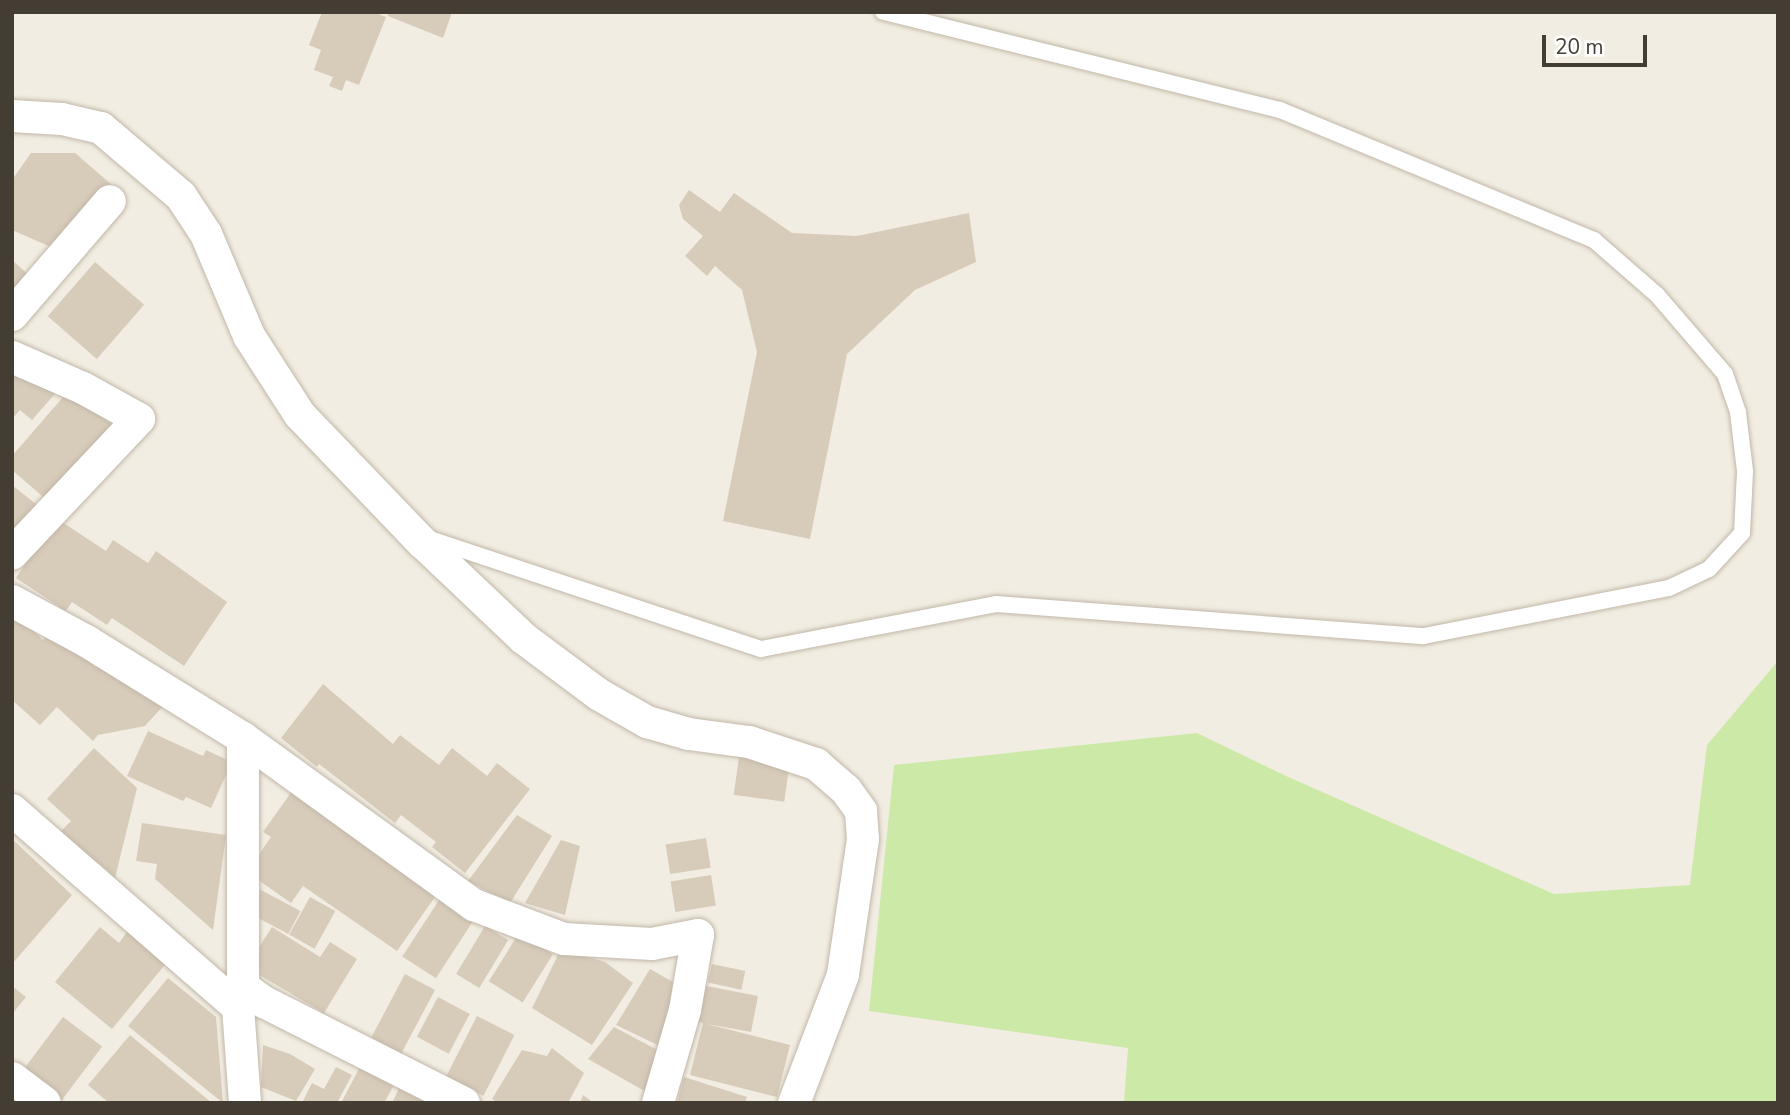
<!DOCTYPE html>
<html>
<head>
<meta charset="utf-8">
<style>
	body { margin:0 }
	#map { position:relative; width:1790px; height:1115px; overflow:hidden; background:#f2ede2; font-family:"Nunito Sans",sans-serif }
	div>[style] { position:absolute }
	.green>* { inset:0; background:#cde9a8 }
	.building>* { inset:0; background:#d7cbba; transform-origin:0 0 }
	.roads { filter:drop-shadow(0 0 2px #c1b7a8) drop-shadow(0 0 2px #c1b7a8) }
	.lane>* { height:16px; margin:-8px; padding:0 8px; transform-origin:8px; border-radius:8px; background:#fff }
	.street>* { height:32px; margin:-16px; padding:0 16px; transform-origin:16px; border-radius:16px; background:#fff }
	span { translate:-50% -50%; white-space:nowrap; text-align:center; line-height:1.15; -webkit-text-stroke:5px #fff; paint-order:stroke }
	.frame { position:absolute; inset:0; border:14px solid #443d33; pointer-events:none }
	.scale { position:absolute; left:1542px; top:35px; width:105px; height:32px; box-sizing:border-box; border:4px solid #443d33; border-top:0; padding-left:9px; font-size:21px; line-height:24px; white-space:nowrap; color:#443d33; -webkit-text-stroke:5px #fff; paint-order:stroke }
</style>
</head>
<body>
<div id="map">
	<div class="green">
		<div style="clip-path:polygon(1778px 661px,1778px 1103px,1124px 1103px,1128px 1048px,869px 1011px,894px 765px,1197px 733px,1286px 776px,1554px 894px,1690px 885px,1707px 745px)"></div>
	</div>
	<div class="building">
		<div style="clip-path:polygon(322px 12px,373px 12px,386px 17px,359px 85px,346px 80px,342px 91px,329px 86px,333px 77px,314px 70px,321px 50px,309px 45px)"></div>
		<div style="clip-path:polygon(388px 12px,452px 12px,443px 38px,388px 16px)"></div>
		<div style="clip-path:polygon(31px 153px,75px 153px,112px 185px,60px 251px,12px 230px,12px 180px)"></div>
		<div style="clip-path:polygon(689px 190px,720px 212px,734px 193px,792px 233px,857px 236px,969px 213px,976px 262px,915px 290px,847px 354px,810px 539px,723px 521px,757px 352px,742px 290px,715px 266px,707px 276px,685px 256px,703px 236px,683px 219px,679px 205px)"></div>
		<div style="clip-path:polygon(12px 260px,32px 278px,12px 300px)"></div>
		<div style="left:95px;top:262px;width:65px;height:72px;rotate:41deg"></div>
		<div style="clip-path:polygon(12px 363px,60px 388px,32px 420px,20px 410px,12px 419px)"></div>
		<div style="clip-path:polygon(70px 389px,113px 426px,48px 501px,12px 470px,12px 456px)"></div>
		<div style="clip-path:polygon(12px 485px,37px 505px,12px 536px)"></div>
		<div style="clip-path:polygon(56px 518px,106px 551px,113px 540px,148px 563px,156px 551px,227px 602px,184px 666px,112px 618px,107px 625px,72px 602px,66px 611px,16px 578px)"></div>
		<div style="clip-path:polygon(12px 611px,43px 640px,54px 628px,95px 667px,103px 658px,138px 692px,164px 705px,145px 726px,98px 735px,93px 741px,57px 707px,40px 725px,12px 700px)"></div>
		<div style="clip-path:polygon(323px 684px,393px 744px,400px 735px,439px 765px,452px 748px,487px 776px,497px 763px,530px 789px,465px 873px,432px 847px,436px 842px,401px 815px,395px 823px,319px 764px,317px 767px,281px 738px)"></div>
		<div style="clip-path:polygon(148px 731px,203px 756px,206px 750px,232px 762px,211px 808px,186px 797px,183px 801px,127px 776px)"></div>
		<div style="clip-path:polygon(94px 748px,137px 788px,115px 878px,99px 863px,95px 867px,59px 833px,71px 821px,47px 799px)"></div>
		<div style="left:739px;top:757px;width:51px;height:38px;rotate:8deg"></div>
		<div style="clip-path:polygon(295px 787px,437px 894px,397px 951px,303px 886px,291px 903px,247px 872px,271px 837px,263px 832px)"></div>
		<div style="clip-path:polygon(517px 815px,552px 836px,510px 903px,468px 881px)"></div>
		<div style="clip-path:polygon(142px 823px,226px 835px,213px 930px,155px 879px,157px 864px,136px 861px)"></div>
		<div style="left:706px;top:838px;width:30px;height:41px;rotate:81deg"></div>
		<div style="clip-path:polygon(12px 839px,72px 895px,12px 964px)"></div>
		<div style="clip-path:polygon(561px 840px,580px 846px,565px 915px,525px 903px)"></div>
		<div style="left:711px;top:875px;width:31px;height:41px;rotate:81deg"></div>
		<div style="left:259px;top:889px;width:47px;height:26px;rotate:28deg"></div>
		<div style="left:310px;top:897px;width:29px;height:43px;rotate:29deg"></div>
		<div style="left:441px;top:897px;width:40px;height:71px;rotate:33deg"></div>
		<div style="left:485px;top:926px;width:27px;height:56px;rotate:31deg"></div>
		<div style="clip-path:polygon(100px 927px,119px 943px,129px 929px,168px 961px,112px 1029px,55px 982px)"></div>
		<div style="clip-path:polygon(272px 927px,320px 957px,330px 942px,357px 959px,324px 1013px,246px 967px)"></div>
		<div style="left:519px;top:933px;width:40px;height:57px;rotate:32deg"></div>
		<div style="clip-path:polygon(561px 949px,605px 962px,633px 983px,592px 1045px,532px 1008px)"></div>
		<div style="left:712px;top:964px;width:34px;height:19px;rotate:12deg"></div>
		<div style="clip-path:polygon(650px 969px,680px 986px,664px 1048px,616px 1025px)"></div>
		<div style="left:405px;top:974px;width:34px;height:72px;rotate:28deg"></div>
		<div style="clip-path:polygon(168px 978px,216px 1017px,223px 1103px,128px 1026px)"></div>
		<div style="clip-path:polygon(696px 984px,758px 996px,751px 1032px,707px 1024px,790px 1045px,777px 1097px,690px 1075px,703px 1023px,689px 1020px)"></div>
		<div style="clip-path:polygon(12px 986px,26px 997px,12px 1014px)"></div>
		<div style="left:438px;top:997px;width:36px;height:45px;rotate:28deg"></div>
		<div style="left:477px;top:1016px;width:42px;height:68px;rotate:27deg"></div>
		<div style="left:63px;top:1017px;width:49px;height:67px;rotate:37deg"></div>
		<div style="clip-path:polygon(614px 1027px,665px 1054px,648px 1093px,588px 1059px)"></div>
		<div style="clip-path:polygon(130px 1035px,212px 1103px,109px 1103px,88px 1085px)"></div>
		<div style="clip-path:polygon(263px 1045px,290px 1054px,315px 1069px,296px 1101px,261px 1087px)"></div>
		<div style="clip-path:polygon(552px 1048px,584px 1073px,568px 1103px,499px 1103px,492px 1099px,522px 1050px,547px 1056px)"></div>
		<div style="clip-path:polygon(362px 1063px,396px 1081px,384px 1103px,341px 1103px)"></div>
		<div style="clip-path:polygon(336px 1067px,352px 1075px,337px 1103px,302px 1103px,312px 1083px,324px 1089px)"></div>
		<div style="clip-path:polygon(684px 1077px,747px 1097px,745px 1103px,677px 1103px)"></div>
		<div style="clip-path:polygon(401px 1084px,437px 1103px,392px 1103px)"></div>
		<div style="clip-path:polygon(583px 1095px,594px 1103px,580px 1103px)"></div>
	</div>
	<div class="roads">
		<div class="lane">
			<div style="left:427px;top:538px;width:352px;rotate:18.4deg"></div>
			<div style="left:761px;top:649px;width:239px;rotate:-10.8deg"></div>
			<div style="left:996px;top:604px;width:429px;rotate:4.3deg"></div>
			<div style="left:1424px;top:636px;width:250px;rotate:-11.1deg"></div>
			<div style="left:1669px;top:588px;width:44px;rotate:-25.4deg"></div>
			<div style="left:1709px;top:569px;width:49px;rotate:-47.5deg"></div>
			<div style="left:1742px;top:533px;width:62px;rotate:-87.2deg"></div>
			<div style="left:1745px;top:471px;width:59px;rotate:-96.8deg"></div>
			<div style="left:1738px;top:412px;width:40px;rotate:-108.9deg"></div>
			<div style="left:1725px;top:374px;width:104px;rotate:-130.7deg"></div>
			<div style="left:1657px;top:295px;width:84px;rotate:-138.9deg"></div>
			<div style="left:1594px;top:240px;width:340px;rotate:-157.5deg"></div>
			<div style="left:1280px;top:110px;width:409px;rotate:-166.1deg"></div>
		</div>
		<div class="street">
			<div style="left:12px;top:116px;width:50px;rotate:3.4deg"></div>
			<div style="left:62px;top:119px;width:40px;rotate:13deg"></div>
			<div style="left:101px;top:128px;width:105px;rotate:40.4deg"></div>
			<div style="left:181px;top:196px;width:45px;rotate:56.7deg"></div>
			<div style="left:206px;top:234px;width:111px;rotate:67.1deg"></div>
			<div style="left:249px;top:336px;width:94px;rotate:57.2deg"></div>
			<div style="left:300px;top:415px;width:176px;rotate:46.2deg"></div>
			<div style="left:422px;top:542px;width:139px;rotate:43.5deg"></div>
			<div style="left:523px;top:638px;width:94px;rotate:36.7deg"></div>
			<div style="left:598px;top:694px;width:56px;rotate:29.7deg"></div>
			<div style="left:647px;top:722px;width:44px;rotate:15.9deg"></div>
			<div style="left:689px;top:734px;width:61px;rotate:7.6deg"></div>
			<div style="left:749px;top:742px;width:71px;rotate:18.2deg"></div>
			<div style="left:816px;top:764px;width:40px;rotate:41deg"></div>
			<div style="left:846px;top:790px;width:26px;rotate:54deg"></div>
			<div style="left:861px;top:811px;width:28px;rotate:86deg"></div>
			<div style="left:863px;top:839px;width:137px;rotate:98.4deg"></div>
			<div style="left:843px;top:975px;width:137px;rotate:110.9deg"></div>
			<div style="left:12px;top:315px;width:150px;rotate:-49.3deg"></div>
			<div style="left:12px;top:357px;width:77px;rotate:23.6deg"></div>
			<div style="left:83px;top:388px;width:64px;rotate:29deg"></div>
			<div style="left:139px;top:419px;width:185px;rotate:133.3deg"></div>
			<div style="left:12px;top:601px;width:86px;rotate:28.3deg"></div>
			<div style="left:88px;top:642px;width:182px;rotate:31.8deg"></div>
			<div style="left:243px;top:738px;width:249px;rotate:90deg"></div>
			<div style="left:243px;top:987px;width:21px;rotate:104deg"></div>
			<div style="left:238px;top:1007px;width:96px;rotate:85.8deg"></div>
			<div style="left:243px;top:738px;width:285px;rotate:35.9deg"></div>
			<div style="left:474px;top:905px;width:96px;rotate:20.7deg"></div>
			<div style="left:564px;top:939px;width:88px;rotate:3.3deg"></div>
			<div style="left:652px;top:944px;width:47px;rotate:-11.1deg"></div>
			<div style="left:698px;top:935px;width:76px;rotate:99.8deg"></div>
			<div style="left:685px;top:1010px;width:97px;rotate:106.2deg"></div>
			<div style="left:12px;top:810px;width:300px;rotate:41.1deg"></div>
			<div style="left:243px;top:987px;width:26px;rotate:36deg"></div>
			<div style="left:264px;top:1002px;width:224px;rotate:26.8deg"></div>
			<div style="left:12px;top:1078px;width:41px;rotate:37.1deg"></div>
		</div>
	</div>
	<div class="frame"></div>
	<div class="scale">20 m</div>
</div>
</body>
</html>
